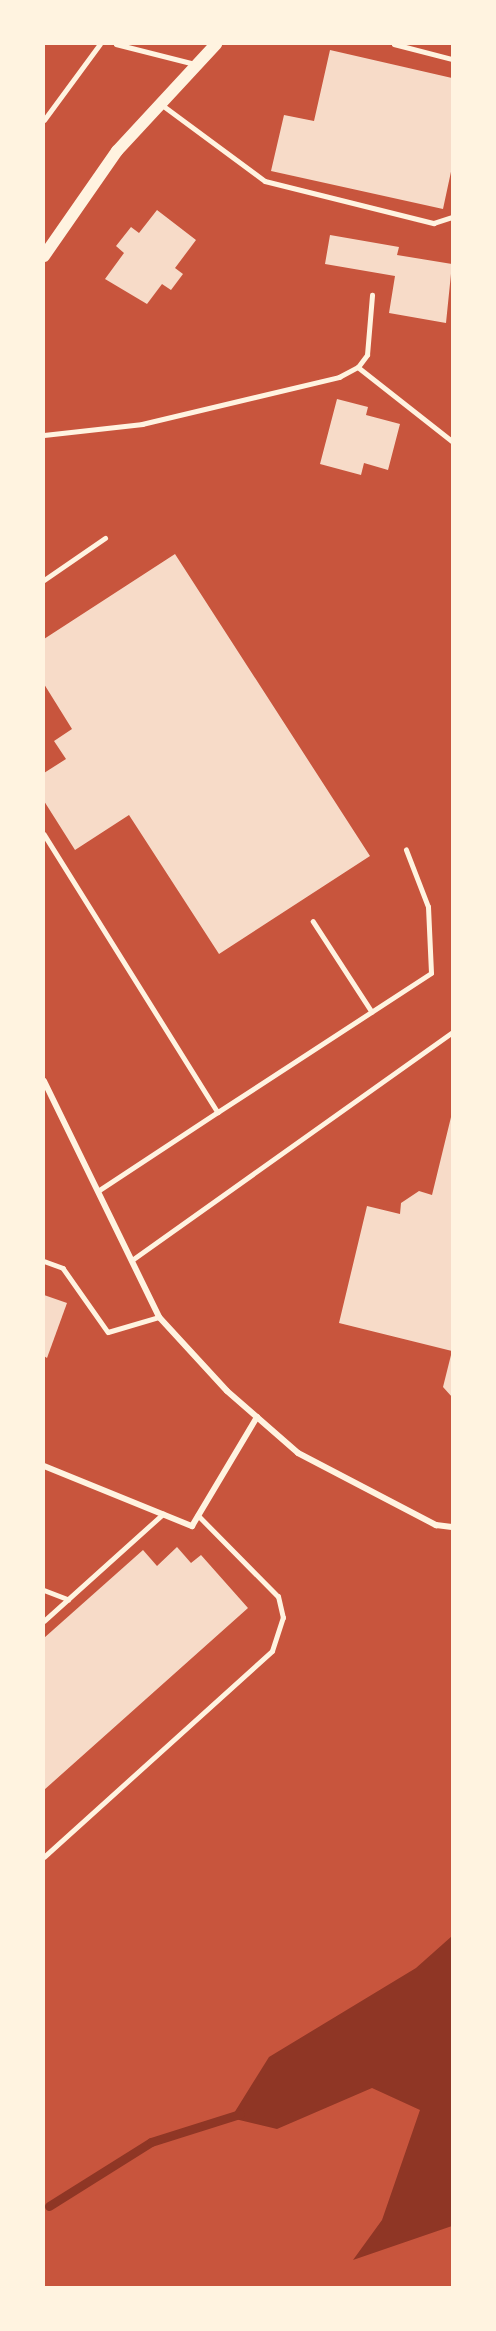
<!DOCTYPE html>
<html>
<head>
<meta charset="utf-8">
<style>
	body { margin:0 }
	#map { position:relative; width:496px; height:2331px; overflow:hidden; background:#c8553d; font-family:"IBM Plex Serif",serif }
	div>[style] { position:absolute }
	.water>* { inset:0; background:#8f3625 }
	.stream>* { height:9px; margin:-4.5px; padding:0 4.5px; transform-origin:4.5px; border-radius:4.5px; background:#8f3625 }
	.building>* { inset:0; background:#f7dbc8 }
	.service>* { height:4.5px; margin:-2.25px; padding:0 2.25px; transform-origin:2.25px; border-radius:2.25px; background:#fff3e0 }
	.minor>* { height:6px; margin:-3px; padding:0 3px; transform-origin:3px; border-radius:3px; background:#fff3e0 }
	.secondary>* { height:12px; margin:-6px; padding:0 6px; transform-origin:6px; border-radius:6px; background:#fff3e0 }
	span { translate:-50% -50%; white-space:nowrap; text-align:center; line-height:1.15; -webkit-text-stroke:6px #fff3e0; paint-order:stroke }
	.frame { position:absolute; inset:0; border:45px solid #fff3e0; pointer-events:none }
</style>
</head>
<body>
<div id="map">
	<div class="water">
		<div style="clip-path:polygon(452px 1936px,452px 2226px,353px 2260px,382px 2220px,420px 2110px,372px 2088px,277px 2129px,231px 2118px,269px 2057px,416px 1968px)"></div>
	</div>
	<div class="stream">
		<div style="left:49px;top:2206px;width:120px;rotate:-32.1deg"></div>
		<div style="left:151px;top:2142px;width:93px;rotate:-17.5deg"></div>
	</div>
	<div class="building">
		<div style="clip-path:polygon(330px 50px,452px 78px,452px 167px,443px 209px,271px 171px,284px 115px,314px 121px)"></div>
		<div style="clip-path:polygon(157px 210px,196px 240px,175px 268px,183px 274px,171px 290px,162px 284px,147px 304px,105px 279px,124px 253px,116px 246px,131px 227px,139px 233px)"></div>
		<div style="clip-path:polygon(330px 235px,399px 247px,397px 255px,452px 264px,446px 323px,389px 313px,395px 276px,325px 264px)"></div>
		<div style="clip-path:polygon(337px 399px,368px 407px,366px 415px,400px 424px,388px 470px,364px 463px,361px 475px,320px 464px)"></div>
		<div style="clip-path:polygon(175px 554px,370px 856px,219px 954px,129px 815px,75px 850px,44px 801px,44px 773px,66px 759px,54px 741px,72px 729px,44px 684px,44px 639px)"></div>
		<div style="clip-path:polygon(452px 1113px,452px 1397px,443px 1387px,452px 1351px,339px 1323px,367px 1206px,400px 1214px,401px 1203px,419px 1191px,432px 1195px)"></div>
		<div style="clip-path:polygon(44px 1295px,67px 1303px,47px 1358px,44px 1356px)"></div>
		<div style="clip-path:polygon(177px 1547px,191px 1563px,201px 1555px,248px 1608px,44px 1790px,44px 1638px,143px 1550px,157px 1566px)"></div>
	</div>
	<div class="service">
		<div style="left:116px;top:44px;width:81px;rotate:14.2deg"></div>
		<div style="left:394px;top:44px;width:60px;rotate:14.5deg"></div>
		<div style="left:161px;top:104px;width:129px;rotate:36.5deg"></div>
		<div style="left:265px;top:181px;width:174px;rotate:14deg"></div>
		<div style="left:434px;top:223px;width:19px;rotate:-18deg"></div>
		<div style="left:44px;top:120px;width:94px;rotate:-53.6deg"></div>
		<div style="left:358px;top:367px;width:120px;rotate:38.2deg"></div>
		<div style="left:44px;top:435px;width:99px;rotate:-6.4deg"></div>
		<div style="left:142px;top:424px;width:203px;rotate:-13.4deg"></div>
		<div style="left:339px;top:377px;width:21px;rotate:-28deg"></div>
		<div style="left:358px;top:367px;width:15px;rotate:-53deg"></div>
		<div style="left:367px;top:355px;width:60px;rotate:-85.2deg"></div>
		<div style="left:44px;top:580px;width:74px;rotate:-34.5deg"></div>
		<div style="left:44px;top:834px;width:328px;rotate:58deg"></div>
		<div style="left:218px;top:1112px;width:254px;rotate:-33.1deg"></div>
		<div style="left:431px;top:973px;width:66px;rotate:-92.6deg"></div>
		<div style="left:428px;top:907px;width:61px;rotate:-111.1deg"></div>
		<div style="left:313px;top:921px;width:108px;rotate:57deg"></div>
		<div style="left:98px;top:1191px;width:144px;rotate:-33.4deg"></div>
		<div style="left:132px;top:1260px;width:392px;rotate:-35.4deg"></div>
		<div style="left:44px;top:1261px;width:20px;rotate:20deg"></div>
		<div style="left:63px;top:1268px;width:78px;rotate:54.9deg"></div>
		<div style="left:108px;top:1332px;width:53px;rotate:-16.4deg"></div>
		<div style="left:44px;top:1590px;width:26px;rotate:21deg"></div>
		<div style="left:44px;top:1621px;width:160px;rotate:-42deg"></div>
		<div style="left:44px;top:1857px;width:307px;rotate:-42.1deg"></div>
		<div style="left:272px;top:1651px;width:35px;rotate:-72deg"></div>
		<div style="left:283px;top:1618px;width:22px;rotate:-103deg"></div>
		<div style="left:278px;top:1597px;width:114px;rotate:-134.6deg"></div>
	</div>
	<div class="minor">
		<div style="left:44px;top:1081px;width:263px;rotate:64deg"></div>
		<div style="left:159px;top:1317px;width:100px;rotate:47.4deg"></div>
		<div style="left:227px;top:1391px;width:94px;rotate:41.1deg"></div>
		<div style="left:298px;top:1453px;width:156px;rotate:27.6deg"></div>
		<div style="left:436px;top:1525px;width:16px;rotate:7deg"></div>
		<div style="left:44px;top:1466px;width:160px;rotate:22.1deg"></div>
		<div style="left:192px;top:1526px;width:127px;rotate:-59.2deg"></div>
	</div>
	<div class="secondary">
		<div style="left:44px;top:256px;width:128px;rotate:-55.2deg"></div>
		<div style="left:117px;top:151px;width:146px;rotate:-47.2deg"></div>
	</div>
	<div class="frame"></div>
</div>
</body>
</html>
